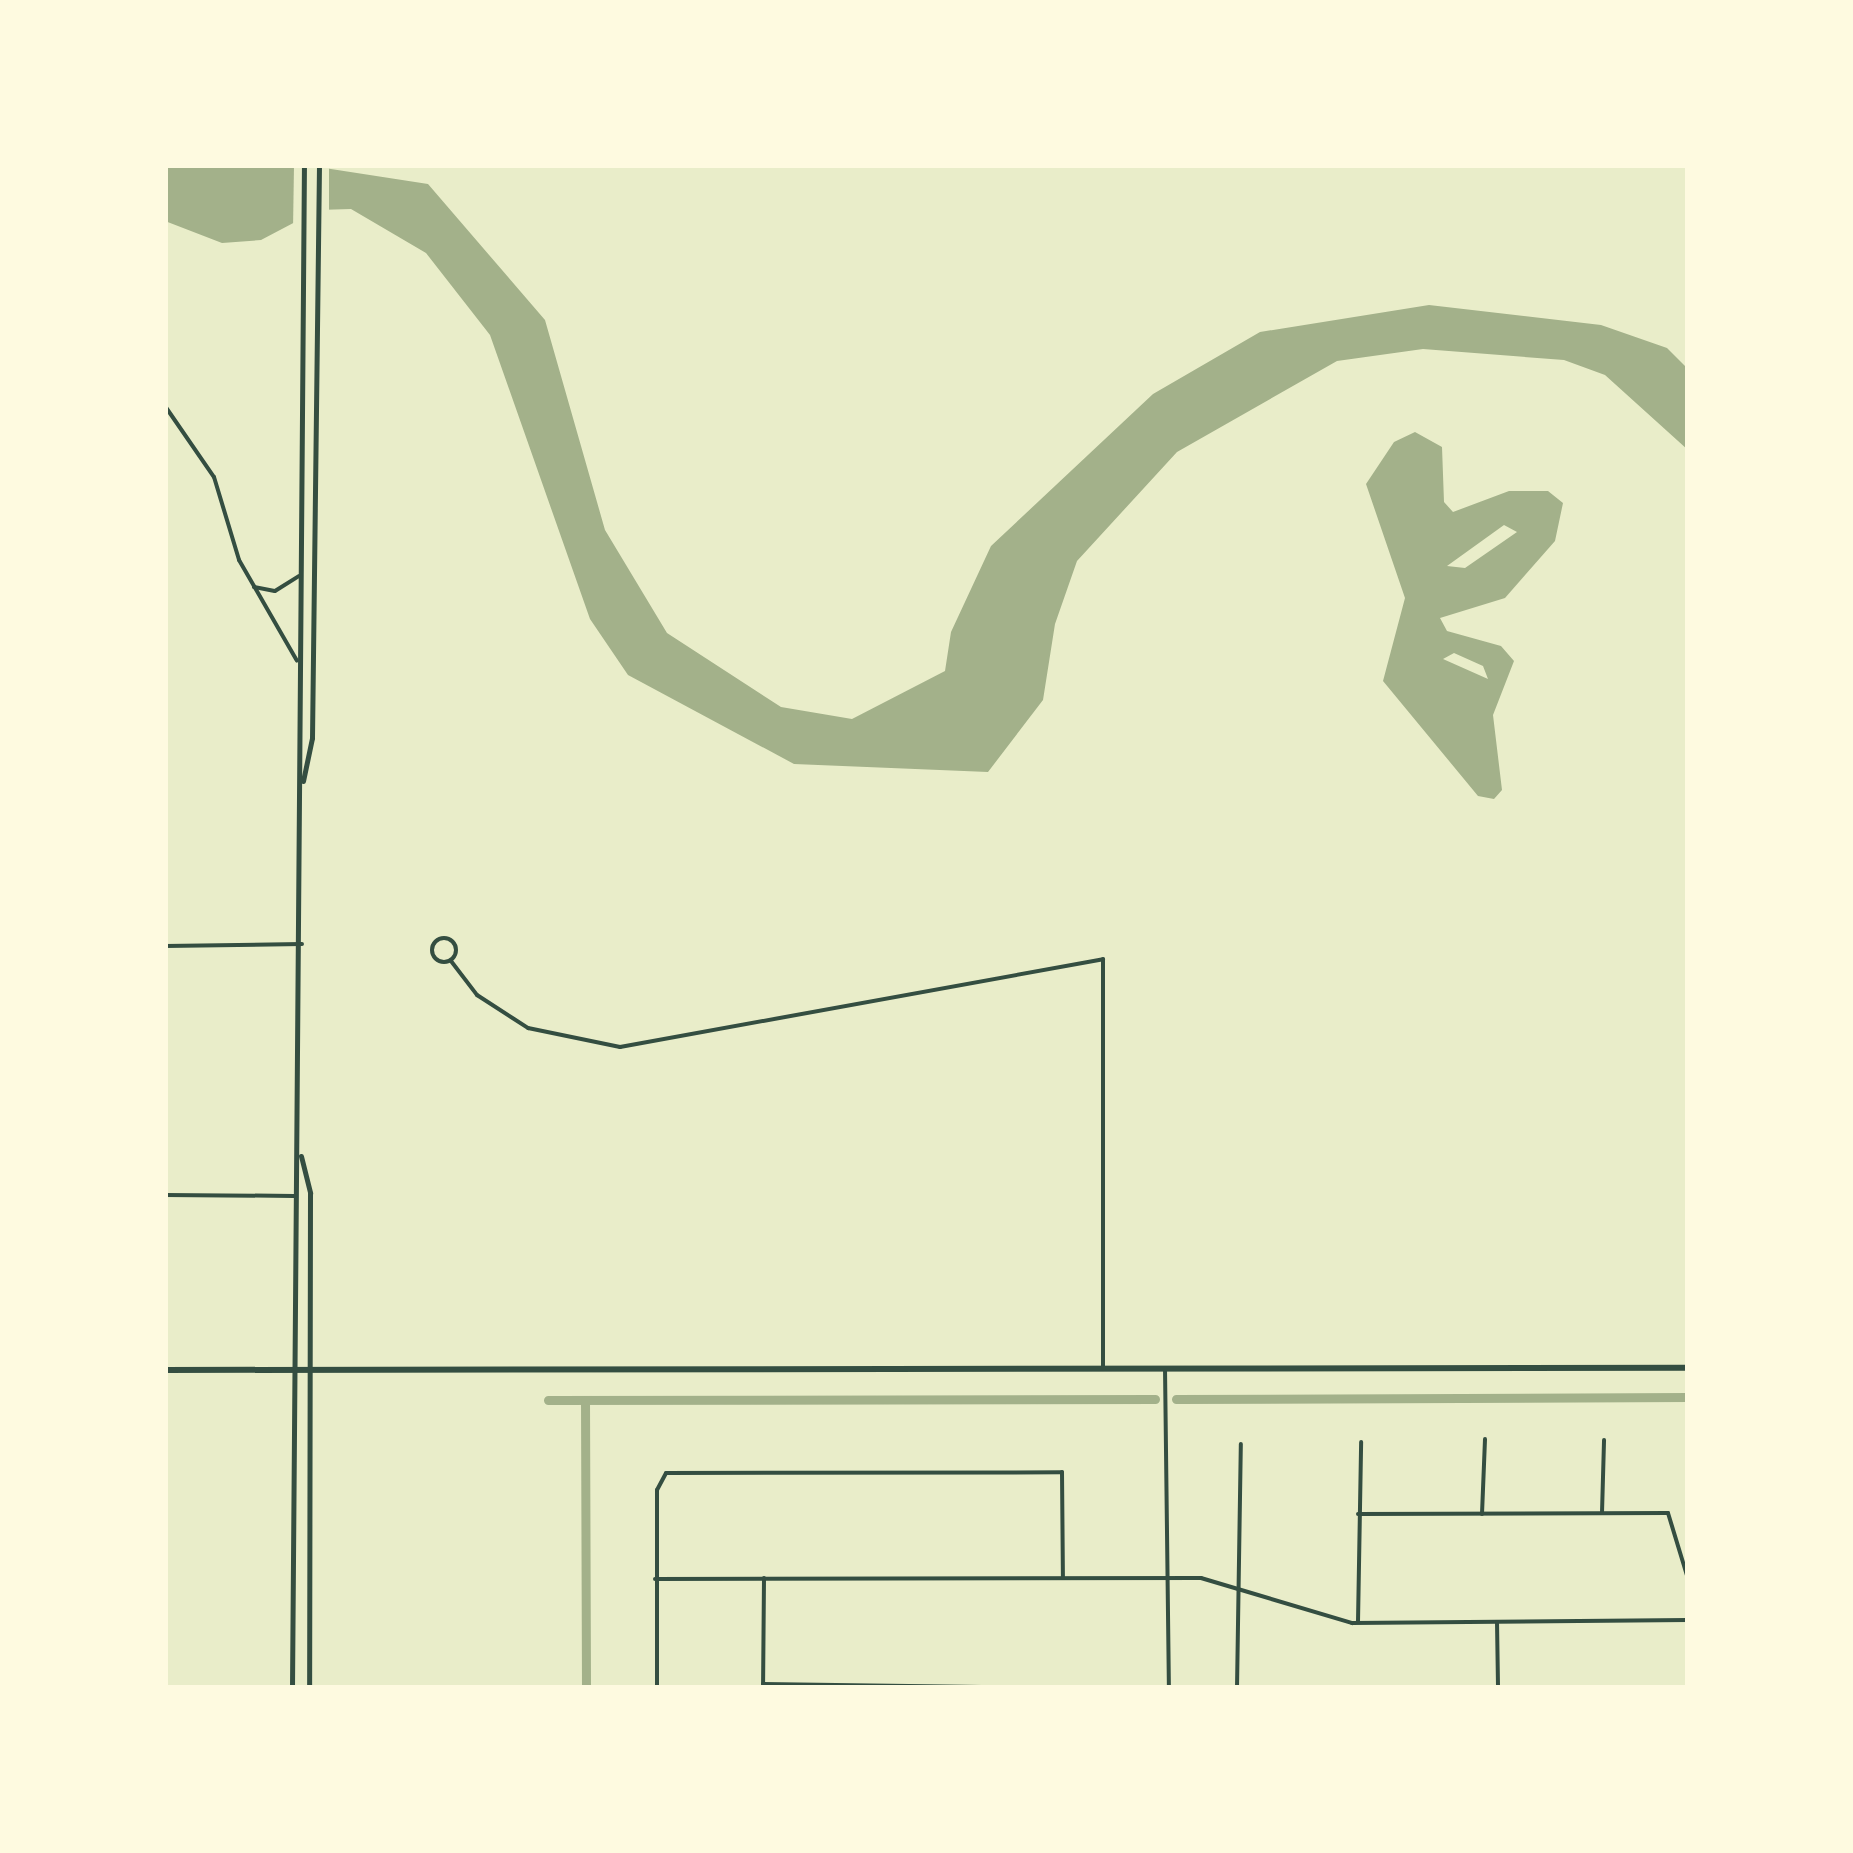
<!DOCTYPE html>
<html>
<head>
<meta charset="utf-8">
<style>
	body { margin:0 }
	#map { position:relative; width:1853px; height:1853px; overflow:hidden; background:#e9edc9; font-family:"IBM Plex Sans",sans-serif }
	div>[style] { position:absolute }
	.water>* { inset:0; background:#a3b18a }
	.pier>* { inset:0; background:#e9edc9 }
	.canal>* { height:9px; margin:-4.5px; padding:0 4.5px; transform-origin:4.5px; border-radius:4.5px; background:#a3b18a }
	.minor>* { height:4px; margin:-2px; padding:0 2px; transform-origin:2px; border-radius:2px; background:#344e41 }
	.minor>.ring { margin:-2px; padding:0; box-sizing:content-box; background:none; border:4px solid #344e41; border-radius:50% }
	.secondary>* { height:5px; margin:-2.5px; padding:0 2.5px; transform-origin:2.5px; border-radius:2.5px; background:#344e41 }
	.primary>* { height:6px; margin:-3px; padding:0 3px; transform-origin:3px; border-radius:3px; background:#344e41 }
	span { translate:-50% -50%; white-space:nowrap; text-align:center; line-height:1.15; -webkit-text-stroke:8px #fefae0; paint-order:stroke }
	.frame { position:absolute; inset:0; border:168px solid #fefae0; pointer-events:none }
</style>
</head>
<body>
<div id="map">
	<div class="water">
		<div style="clip-path:polygon(165px 165px,305px 165px,428px 184px,545px 320px,605px 530px,667px 633px,781px 707px,852px 719px,945px 671px,951px 632px,991px 546px,1153px 394px,1260px 332px,1429px 305px,1601px 325px,1667px 348px,1688px 369px,1688px 450px,1605px 375px,1564px 360px,1423px 349px,1337px 361px,1177px 452px,1077px 561px,1055px 624px,1043px 700px,988px 772px,794px 764px,628px 675px,590px 619px,490px 335px,426px 253px,351px 209px,318px 210px,261px 240px,222px 243px,165px 221px)"></div>
		<div style="clip-path:polygon(evenodd,1415px 432px,1442px 447px,1444px 502px,1453px 512px,1509px 491px,1548px 491px,1563px 503px,1555px 541px,1505px 598px,1440px 618px,1447px 631px,1501px 646px,1514px 661px,1493px 715px,1502px 790px,1494px 799px,1478px 796px,1383px 681px,1405px 598px,1366px 484px,1394px 442px,1415px 432px,1504px 525px,1517px 532px,1465px 568px,1447px 566px,1504px 525px,1415px 432px,1454px 653px,1483px 666px,1488px 679px,1443px 659px,1454px 653px)"></div>
	</div>
	<div class="pier">
		<div style="clip-path:polygon(294px 165px,329px 165px,329px 215px,293px 229px)"></div>
	</div>
	<div class="canal">
		<div style="left:1176px;top:1399px;width:512px;rotate:-0.22deg"></div>
		<div style="left:548px;top:1400px;width:607px;rotate:-0.09deg"></div>
		<div style="left:585px;top:1400px;width:288px;rotate:89.8deg"></div>
	</div>
	<div class="minor">
		<div style="left:165px;top:406px;width:86px;rotate:55.4deg"></div>
		<div style="left:214px;top:477px;width:87px;rotate:73.2deg"></div>
		<div style="left:239px;top:560px;width:116px;rotate:60.1deg"></div>
		<div style="left:254px;top:587px;width:21px;rotate:11deg"></div>
		<div style="left:275px;top:591px;width:28px;rotate:-32deg"></div>
		<div class="ring" style="left:432px;top:938px;width:20px;height:20px"></div>
		<div style="left:165px;top:946px;width:137px;rotate:-0.8deg"></div>
		<div style="left:451px;top:961px;width:43px;rotate:52.6deg"></div>
		<div style="left:477px;top:995px;width:61px;rotate:32.9deg"></div>
		<div style="left:528px;top:1028px;width:94px;rotate:11.7deg"></div>
		<div style="left:620px;top:1047px;width:491px;rotate:-10.3deg"></div>
		<div style="left:1103px;top:959px;width:409px;rotate:90deg"></div>
		<div style="left:165px;top:1195px;width:129px;rotate:0.4deg"></div>
		<div style="left:1165px;top:1368px;width:320px;rotate:89.3deg"></div>
		<div style="left:1602px;top:1513px;width:73px;rotate:-88.4deg"></div>
		<div style="left:1358px;top:1514px;width:310px;rotate:-0.2deg"></div>
		<div style="left:1668px;top:1513px;width:69px;rotate:73.1deg"></div>
		<div style="left:1482px;top:1514px;width:75px;rotate:-87.7deg"></div>
		<div style="left:764px;top:1578px;width:106px;rotate:90.5deg"></div>
		<div style="left:763px;top:1684px;width:300px;rotate:0.8deg"></div>
		<div style="left:655px;top:1579px;width:546px;rotate:-0.1deg"></div>
		<div style="left:1201px;top:1578px;width:158px;rotate:16.6deg"></div>
		<div style="left:1352px;top:1623px;width:336px;rotate:-0.5deg"></div>
		<div style="left:1358px;top:1622px;width:180px;rotate:-89deg"></div>
		<div style="left:1497px;top:1622px;width:66px;rotate:89.1deg"></div>
		<div style="left:657px;top:1688px;width:198px;rotate:-90deg"></div>
		<div style="left:657px;top:1490px;width:19px;rotate:-62deg"></div>
		<div style="left:666px;top:1473px;width:396px;rotate:-0.1deg"></div>
		<div style="left:1062px;top:1472px;width:106px;rotate:89.5deg"></div>
		<div style="left:1237px;top:1688px;width:244px;rotate:-89.1deg"></div>
	</div>
	<div class="secondary">
		<div style="left:303px;top:781px;width:44px;rotate:-78.2deg"></div>
		<div style="left:312px;top:738px;width:573px;rotate:-89.3deg"></div>
		<div style="left:301px;top:1156px;width:38px;rotate:76deg"></div>
		<div style="left:310px;top:1193px;width:495px;rotate:90.1deg"></div>
		<div style="left:292px;top:1688px;width:1523px;rotate:-89.55deg"></div>
	</div>
	<div class="primary">
		<div style="left:165px;top:1370px;width:1523px;rotate:-0.08deg"></div>
	</div>
	<div class="frame"></div>
</div>
</body>
</html>
